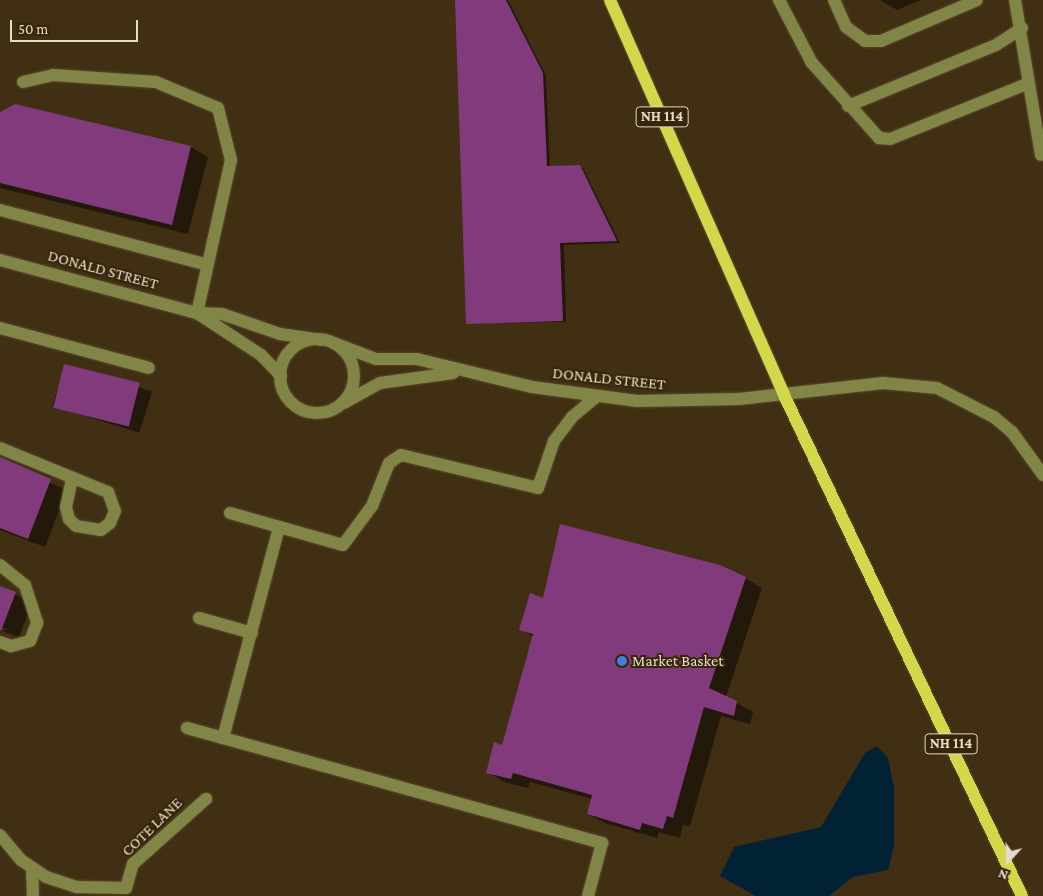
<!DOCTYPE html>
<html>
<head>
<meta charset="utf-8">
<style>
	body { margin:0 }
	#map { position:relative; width:1043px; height:896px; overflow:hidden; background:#412f13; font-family:"Crimson Pro",serif }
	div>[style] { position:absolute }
	.water>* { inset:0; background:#002234 }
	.shadow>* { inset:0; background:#0007; transform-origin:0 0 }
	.building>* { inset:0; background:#813a7b; transform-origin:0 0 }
	.roads { filter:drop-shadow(0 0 1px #5b4b30) drop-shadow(0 0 1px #5b4b30) }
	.minor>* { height:12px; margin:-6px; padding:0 6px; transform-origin:6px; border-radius:6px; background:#818647 }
	.minor>.ring { margin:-6px; padding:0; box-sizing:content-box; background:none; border:12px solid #818647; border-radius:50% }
	.major>* { height:12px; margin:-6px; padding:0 6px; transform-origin:6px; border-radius:6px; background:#d1d849 }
	.dots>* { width:14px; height:14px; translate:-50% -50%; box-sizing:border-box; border:2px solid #362508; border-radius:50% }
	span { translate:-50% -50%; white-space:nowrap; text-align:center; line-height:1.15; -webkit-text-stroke:4px #362508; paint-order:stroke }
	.shield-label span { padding:1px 4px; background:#362508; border:1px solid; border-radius:4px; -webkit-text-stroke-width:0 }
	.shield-label { font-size:15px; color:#e6dbcb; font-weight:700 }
	.street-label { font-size:16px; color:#e6dbcb }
	.poi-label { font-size:16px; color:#e6dbcb }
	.left { translate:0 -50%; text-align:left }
	.north { position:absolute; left:983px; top:836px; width:50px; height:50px; -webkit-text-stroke:4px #362508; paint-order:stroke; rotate:200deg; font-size:14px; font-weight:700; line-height:20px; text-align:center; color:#e6dbcb }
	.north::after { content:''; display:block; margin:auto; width:18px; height:22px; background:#e6dbcb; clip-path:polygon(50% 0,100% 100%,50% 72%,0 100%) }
	.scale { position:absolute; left:10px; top:20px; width:128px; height:22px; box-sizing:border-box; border:2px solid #e6dbcb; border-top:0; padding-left:6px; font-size:15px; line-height:18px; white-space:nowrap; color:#e6dbcb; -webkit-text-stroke:4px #362508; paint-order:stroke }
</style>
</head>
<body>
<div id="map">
	<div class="water">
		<div style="clip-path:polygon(877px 746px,888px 758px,894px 787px,894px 846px,888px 870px,853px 877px,829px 896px,756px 896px,720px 876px,734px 847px,821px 827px,865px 753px)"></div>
	</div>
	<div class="shadow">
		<div style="clip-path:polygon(457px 0,508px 0,546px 76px,550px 167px,583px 168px,620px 243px,564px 245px,566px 322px,467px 323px)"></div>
		<div style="clip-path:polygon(880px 0,921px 0,897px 10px)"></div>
		<div style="clip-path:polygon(15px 105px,191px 147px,208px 157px,188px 234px,0 188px,0 114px)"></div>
		<div style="left:65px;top:365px;width:91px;height:43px;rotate:17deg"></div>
		<div style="clip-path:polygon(0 461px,67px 490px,45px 547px,0 530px)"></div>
		<div style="clip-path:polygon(745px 578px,762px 588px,726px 697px,753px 712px,750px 724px,721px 716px,690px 826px,683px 825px,680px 838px,659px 832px,657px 838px,605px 823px,588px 814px,592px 799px,530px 782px,528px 788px,504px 782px,488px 772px,502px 746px,534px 637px,520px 629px,544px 600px)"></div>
		<div style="clip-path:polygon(0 587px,32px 602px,19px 637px,0 630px,8px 630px,0 627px)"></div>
	</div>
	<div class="building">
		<div style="clip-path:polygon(455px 0,506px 0,543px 73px,547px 166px,580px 165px,617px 241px,560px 243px,563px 321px,466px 324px)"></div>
		<div style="clip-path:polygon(15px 104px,191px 146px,172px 225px,0 183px,0 112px)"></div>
		<div style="left:64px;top:364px;width:78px;height:45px;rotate:14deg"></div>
		<div style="clip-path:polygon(0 457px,51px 479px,28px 539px,0 528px)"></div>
		<div style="clip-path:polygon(560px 524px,720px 565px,746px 577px,709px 688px,737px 701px,734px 716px,704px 707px,673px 818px,667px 816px,663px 829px,642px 823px,640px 830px,587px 814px,592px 795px,513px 773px,511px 779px,486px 773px,494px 742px,502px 745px,533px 634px,519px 630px,530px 593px,543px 598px)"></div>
		<div style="clip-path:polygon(0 586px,16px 592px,1px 631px,0 630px)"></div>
	</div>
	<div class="roads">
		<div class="minor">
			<div style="left:779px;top:0;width:71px;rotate:62.4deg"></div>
			<div style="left:812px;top:63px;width:101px;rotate:48.2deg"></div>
			<div style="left:879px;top:138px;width:11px;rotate:5deg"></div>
			<div style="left:890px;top:139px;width:148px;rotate:-21.9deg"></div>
			<div style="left:834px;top:0;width:30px;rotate:66deg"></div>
			<div style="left:846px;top:27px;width:24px;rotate:36deg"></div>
			<div style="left:865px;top:41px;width:16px"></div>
			<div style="left:881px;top:41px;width:104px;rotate:-23.1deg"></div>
			<div style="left:1015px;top:0;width:157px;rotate:80.5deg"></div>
			<div style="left:23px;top:82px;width:31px;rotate:-13deg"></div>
			<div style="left:53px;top:75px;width:103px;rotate:3.9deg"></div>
			<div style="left:156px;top:82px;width:67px;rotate:22.8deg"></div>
			<div style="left:218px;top:108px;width:54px;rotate:76deg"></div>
			<div style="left:231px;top:160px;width:157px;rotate:102.5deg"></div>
			<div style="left:848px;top:106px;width:160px;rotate:-22.4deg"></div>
			<div style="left:996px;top:45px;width:31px;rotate:-33deg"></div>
			<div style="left:0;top:210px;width:212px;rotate:14.8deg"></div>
			<div style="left:0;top:260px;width:204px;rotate:15.1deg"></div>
			<div style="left:197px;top:313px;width:25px;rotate:2deg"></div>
			<div style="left:222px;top:314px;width:61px;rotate:19deg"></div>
			<div style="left:280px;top:334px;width:42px;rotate:8.1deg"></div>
			<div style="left:197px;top:313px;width:77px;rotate:33.3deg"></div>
			<div style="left:261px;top:355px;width:29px;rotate:46deg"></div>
			<div style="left:0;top:328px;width:154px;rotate:15deg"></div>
			<div class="ring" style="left:280px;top:339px;width:62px;height:62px"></div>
			<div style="left:334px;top:343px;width:45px;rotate:20.9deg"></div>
			<div style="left:376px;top:359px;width:41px"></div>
			<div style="left:417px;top:359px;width:118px;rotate:13.7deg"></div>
			<div style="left:532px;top:387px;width:106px;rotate:7.6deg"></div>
			<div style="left:637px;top:401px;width:102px;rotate:-1.1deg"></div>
			<div style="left:739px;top:399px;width:145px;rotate:-6.3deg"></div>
			<div style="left:883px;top:383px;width:54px;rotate:5.3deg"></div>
			<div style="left:937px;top:388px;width:64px;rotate:27deg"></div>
			<div style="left:994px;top:417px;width:23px;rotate:40deg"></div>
			<div style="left:1012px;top:432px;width:53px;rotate:54.2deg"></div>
			<div style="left:344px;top:403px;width:41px;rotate:-29.1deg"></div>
			<div style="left:380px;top:383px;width:74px;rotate:-7.8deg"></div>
			<div style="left:0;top:448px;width:117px;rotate:22.2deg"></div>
			<div style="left:108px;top:492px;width:20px;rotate:70deg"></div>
			<div style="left:115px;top:511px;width:13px;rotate:113deg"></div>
			<div style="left:110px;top:523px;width:11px;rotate:142deg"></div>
			<div style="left:101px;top:530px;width:25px;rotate:-171deg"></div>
			<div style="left:76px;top:526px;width:10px;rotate:-135deg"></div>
			<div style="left:69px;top:519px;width:12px;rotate:-104deg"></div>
			<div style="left:66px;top:507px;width:30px;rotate:-78deg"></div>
			<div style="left:230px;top:513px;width:117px;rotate:15.8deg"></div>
			<div style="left:343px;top:545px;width:49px;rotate:-53.4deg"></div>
			<div style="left:372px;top:506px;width:46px;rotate:-68.4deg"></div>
			<div style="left:389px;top:463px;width:14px;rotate:-34deg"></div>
			<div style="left:401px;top:455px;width:141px;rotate:13.5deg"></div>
			<div style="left:538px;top:488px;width:50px;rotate:-71.2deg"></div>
			<div style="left:554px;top:441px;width:30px;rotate:-53deg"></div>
			<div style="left:572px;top:417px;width:31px;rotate:-40deg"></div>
			<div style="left:0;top:565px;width:32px;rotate:39deg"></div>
			<div style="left:25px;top:585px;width:40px;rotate:72deg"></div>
			<div style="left:37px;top:623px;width:19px;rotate:111deg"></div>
			<div style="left:30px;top:641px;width:20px;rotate:165deg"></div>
			<div style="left:11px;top:646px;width:12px;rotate:-160deg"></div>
			<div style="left:199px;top:618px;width:55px;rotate:15.8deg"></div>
			<div style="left:187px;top:728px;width:431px;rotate:15.5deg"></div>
			<div style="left:602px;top:843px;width:55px;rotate:104.8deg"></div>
			<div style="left:223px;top:738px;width:218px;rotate:-75.1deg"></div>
			<div style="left:0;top:835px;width:33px;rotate:50deg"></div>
			<div style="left:21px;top:860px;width:30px;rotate:34deg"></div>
			<div style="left:46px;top:877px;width:33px;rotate:18deg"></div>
			<div style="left:77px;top:887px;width:49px;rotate:1.2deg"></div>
			<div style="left:126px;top:888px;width:25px;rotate:-74deg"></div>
			<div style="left:133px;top:864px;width:98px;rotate:-41.7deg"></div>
			<div style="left:32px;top:868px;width:28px;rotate:88deg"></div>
		</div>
		<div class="major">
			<div style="left:610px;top:0;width:432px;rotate:66.2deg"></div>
			<div style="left:784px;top:395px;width:555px;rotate:64.59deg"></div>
		</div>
	</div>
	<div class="dots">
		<div style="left:622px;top:661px;background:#3f7fe0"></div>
	</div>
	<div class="shield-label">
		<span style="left:662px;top:117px">NH 114</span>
		<span style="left:951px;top:744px">NH 114</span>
	</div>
	<div class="street-label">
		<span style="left:103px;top:270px;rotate:15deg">DONALD STREET</span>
		<span style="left:609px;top:379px;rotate:6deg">DONALD STREET</span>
		<span style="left:152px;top:827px;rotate:-44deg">COTE LANE</span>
	</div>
	<div class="poi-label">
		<span class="left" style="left:632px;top:661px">Market Basket</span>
	</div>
	<div class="north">N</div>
	<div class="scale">50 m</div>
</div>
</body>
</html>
